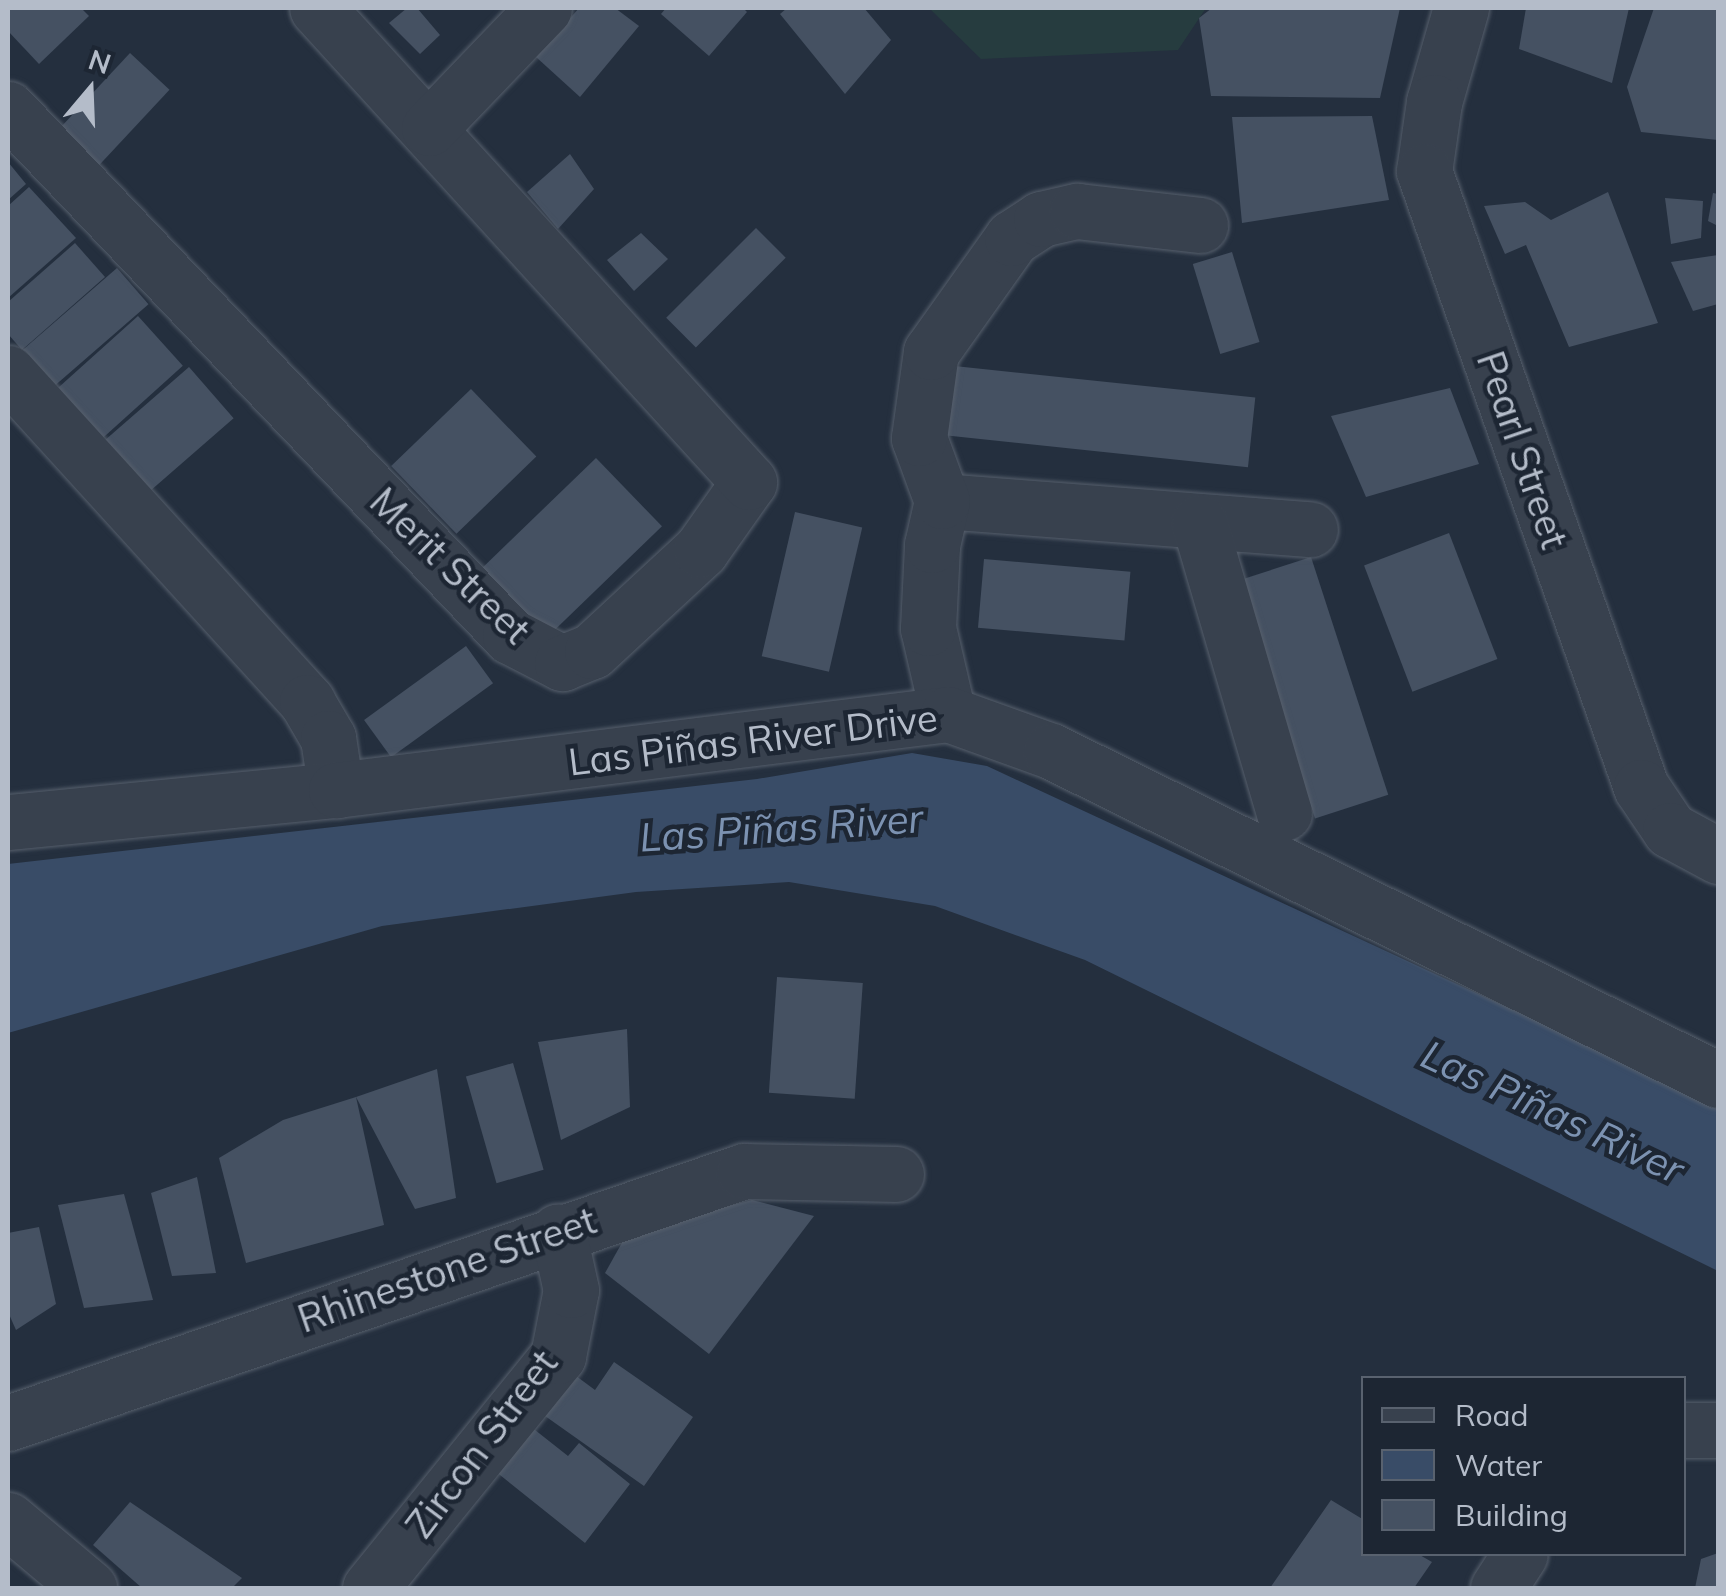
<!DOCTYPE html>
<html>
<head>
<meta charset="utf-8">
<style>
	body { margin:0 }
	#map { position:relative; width:1726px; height:1596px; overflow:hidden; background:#242f3e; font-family:Mulish,sans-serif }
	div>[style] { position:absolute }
	.green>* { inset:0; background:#263c3f }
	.water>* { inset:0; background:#394c67 }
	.building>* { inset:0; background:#455162; transform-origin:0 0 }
	.roads { filter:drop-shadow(0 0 2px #565f6c) drop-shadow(0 0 2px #565f6c) }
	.minor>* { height:55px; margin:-27.5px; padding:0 27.5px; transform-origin:27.5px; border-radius:27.5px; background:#38414e }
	span { translate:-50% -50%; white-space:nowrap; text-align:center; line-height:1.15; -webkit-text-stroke:9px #1d2633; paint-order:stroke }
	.street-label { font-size:38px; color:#b4bcc9 }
	.water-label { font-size:40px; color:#7c92b1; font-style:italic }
	.frame { position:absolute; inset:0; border:10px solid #b4bcc9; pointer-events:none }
	.legend { position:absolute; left:1361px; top:1376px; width:325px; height:180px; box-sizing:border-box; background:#1d2633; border:2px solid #59626f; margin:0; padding:12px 18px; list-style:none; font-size:30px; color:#b4bcc9 }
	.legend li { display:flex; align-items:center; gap:20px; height:50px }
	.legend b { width:50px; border:2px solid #59626f }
	.north { position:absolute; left:40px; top:40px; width:100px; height:100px; -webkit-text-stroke:8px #1d2633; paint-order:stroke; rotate:19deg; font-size:28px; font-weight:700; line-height:40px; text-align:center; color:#b4bcc9 }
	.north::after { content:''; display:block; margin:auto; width:35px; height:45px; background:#b4bcc9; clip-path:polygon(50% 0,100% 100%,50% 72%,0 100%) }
</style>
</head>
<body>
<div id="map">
	<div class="green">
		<div style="clip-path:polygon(929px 8px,1206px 8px,1178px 50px,981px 59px)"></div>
	</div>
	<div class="water">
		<div style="clip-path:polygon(912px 753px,987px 766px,1718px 1105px,1718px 1271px,1085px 960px,935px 906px,789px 882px,636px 892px,382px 926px,8px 1033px,8px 864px,757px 779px)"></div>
	</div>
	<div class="building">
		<div style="clip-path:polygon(9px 8px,81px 8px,89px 16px,39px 64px,8px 31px)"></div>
		<div style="clip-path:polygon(407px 8px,417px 8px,440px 35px,420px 54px,389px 23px)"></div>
		<div style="clip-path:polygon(579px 8px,615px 8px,639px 26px,580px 97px,536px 57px)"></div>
		<div style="clip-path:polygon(666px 8px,743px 8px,747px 12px,709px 56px,661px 14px)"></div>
		<div style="clip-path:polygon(787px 8px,864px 8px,891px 40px,845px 94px,780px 14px)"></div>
		<div style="clip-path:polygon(1212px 8px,1400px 8px,1380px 98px,1211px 96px,1199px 18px)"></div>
		<div style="clip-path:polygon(1526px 8px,1629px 8px,1612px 83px,1519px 49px)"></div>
		<div style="clip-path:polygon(1654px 8px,1718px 8px,1718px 140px,1641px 132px,1627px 87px)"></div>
		<div style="left:130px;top:53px;width:54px;height:106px;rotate:43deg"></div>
		<div style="clip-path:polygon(1372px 116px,1389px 200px,1242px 223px,1232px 117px)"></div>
		<div style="clip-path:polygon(570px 154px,594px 189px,558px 229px,527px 192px)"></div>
		<div style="clip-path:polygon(8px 162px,26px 184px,8px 200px)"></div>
		<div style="clip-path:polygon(29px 187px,76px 238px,8px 298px,8px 206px)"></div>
		<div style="clip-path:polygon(1608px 192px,1658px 323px,1569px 347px,1526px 245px,1505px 254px,1484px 206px,1525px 202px,1551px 220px)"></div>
		<div style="clip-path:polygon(1713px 193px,1718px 194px,1718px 226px,1708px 221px)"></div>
		<div style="clip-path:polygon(1665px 198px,1703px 201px,1701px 238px,1671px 244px)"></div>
		<div style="left:756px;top:228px;width:42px;height:127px;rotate:45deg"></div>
		<div style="clip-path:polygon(641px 233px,668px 259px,634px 291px,607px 260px)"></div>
		<div style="clip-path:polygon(75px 243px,105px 277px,22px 350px,8px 334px,8px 302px)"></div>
		<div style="left:1232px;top:252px;width:94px;height:41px;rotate:73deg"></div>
		<div style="clip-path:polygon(1718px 255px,1718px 304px,1693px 311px,1671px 262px)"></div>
		<div style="left:117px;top:268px;width:48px;height:127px;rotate:49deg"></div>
		<div style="left:138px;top:316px;width:67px;height:110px;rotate:48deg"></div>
		<div style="left:945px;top:365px;width:312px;height:70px;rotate:6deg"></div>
		<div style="left:189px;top:367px;width:68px;height:113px;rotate:49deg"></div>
		<div style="clip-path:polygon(1450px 388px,1479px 464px,1366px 497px,1331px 416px)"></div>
		<div style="left:471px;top:389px;width:94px;height:111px;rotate:46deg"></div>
		<div style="left:596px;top:458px;width:95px;height:160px;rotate:46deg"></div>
		<div style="left:795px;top:512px;width:69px;height:148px;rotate:13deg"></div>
		<div style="left:1449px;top:533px;width:135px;height:91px;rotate:69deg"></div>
		<div style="left:1311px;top:557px;width:250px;height:77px;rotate:72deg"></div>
		<div style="left:984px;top:559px;width:147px;height:69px;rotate:5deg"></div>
		<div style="left:466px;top:646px;width:46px;height:126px;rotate:54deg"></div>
		<div style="left:777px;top:977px;width:86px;height:116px;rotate:4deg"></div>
		<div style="clip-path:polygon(627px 1029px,630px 1107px,561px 1140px,538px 1042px)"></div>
		<div style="left:513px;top:1063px;width:111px;height:49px;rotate:74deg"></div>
		<div style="clip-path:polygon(437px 1069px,456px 1198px,415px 1209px,356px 1097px)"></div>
		<div style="clip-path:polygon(356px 1097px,384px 1225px,246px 1263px,219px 1158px,283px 1120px)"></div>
		<div style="clip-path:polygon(197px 1177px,216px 1273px,172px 1276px,151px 1193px)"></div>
		<div style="clip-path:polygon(124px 1194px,153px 1300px,84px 1308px,58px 1205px)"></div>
		<div style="clip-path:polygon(752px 1200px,814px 1216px,709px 1354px,605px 1273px,628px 1232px)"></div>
		<div style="clip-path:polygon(39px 1227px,56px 1304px,16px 1330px,8px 1312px,8px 1233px)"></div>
		<div style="clip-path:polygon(614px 1362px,693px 1417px,644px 1486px,538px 1411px,568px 1370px,595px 1390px)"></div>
		<div style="clip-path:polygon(530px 1426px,568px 1456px,579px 1443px,630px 1484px,585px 1543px,495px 1471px)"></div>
		<div style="clip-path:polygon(1331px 1500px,1364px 1520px,1364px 1554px,1418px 1554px,1432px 1562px,1414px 1588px,1270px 1588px)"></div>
		<div style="clip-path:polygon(130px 1502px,242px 1578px,232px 1588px,142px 1588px,93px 1545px)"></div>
		<div style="clip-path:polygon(1718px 1553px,1718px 1588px,1695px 1588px,1701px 1559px)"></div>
	</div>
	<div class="roads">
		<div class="minor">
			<div style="left:1461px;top:8px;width:98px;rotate:106deg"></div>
			<div style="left:1434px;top:102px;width:70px;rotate:98.2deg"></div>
			<div style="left:1424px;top:171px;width:653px;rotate:70.59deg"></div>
			<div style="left:1641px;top:787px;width:52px;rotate:56deg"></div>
			<div style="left:1670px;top:830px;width:55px;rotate:28.4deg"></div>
			<div style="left:8px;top:109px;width:728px;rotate:46.39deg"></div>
			<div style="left:510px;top:636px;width:59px;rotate:27.4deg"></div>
			<div style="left:562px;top:663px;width:32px;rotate:-22deg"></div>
			<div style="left:592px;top:651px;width:149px;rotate:-42.8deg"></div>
			<div style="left:701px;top:550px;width:83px;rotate:-54.8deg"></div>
			<div style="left:749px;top:482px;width:641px;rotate:-132.35deg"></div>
			<div style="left:429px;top:128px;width:166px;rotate:-46.2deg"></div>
			<div style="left:8px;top:373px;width:445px;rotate:47.7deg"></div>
			<div style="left:307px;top:702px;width:42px;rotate:59.7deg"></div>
			<div style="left:328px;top:738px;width:53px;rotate:81.3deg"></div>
			<div style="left:942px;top:501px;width:369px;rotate:4.4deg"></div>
			<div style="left:1199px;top:522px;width:303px;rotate:73.7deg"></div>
			<div style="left:948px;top:714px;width:88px;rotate:-103.1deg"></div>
			<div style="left:928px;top:628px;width:83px;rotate:-87.2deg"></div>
			<div style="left:932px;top:545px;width:45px;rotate:-77.2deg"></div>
			<div style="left:942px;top:501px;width:67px;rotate:-110.1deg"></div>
			<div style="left:919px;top:438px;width:87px;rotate:-82.1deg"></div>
			<div style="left:931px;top:352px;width:140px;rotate:-54.6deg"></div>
			<div style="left:1012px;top:238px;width:35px;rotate:-33deg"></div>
			<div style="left:1041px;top:219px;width:37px;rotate:-13deg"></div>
			<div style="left:1077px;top:211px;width:124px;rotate:6.5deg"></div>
			<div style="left:8px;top:822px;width:330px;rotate:-5.6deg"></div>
			<div style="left:336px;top:790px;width:617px;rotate:-7.08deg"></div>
			<div style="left:948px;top:714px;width:109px;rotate:19.8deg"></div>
			<div style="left:1051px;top:751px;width:744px;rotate:26.25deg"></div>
			<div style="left:8px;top:1423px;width:778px;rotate:-18.9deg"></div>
			<div style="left:744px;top:1171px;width:152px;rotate:1.1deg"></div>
			<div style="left:1684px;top:1430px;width:34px"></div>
			<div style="left:8px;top:1520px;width:106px;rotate:40deg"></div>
			<div style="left:370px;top:1588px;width:299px;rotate:-51deg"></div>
			<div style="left:558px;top:1356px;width:67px;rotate:-78.9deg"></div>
			<div style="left:571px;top:1290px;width:60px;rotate:-102.4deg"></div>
			<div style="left:1498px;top:1588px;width:40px;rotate:-57.1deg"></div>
		</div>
	</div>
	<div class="street-label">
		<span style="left:1522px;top:450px;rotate:71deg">Pearl Street</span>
		<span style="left:450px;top:566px;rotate:44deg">Merit Street</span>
		<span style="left:753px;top:740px;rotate:-7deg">Las Piñas River Drive</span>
		<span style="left:447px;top:1270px;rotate:-19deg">Rhinestone Street</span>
		<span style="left:482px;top:1444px;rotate:-53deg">Zircon Street</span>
	</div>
	<div class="water-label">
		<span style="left:781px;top:827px;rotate:-4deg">Las Piñas River</span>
		<span style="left:1553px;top:1111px;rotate:25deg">Las Piñas River</span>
	</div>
	<div class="frame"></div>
	<ul class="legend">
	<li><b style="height:12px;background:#38414e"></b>Road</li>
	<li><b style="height:28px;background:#394c67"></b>Water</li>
	<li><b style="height:28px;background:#455162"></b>Building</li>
	</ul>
	<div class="north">N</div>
</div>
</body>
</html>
